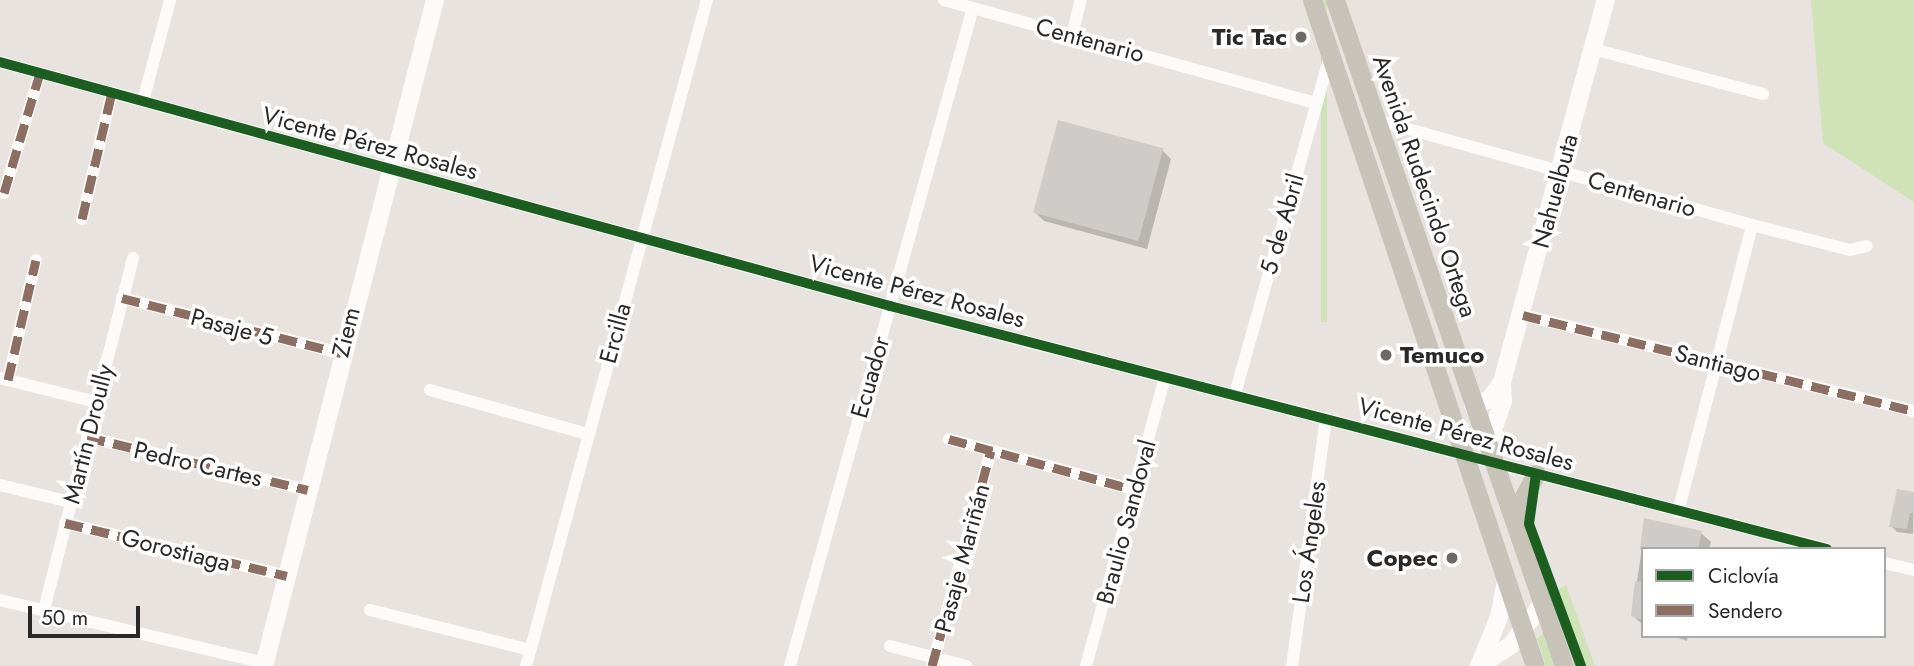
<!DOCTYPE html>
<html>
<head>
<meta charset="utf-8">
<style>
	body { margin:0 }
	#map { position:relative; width:1914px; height:666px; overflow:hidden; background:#e8e3de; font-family:Jost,sans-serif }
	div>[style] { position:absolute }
	.green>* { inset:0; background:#d0e2b8; transform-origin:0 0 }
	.shadow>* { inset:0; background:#0003 }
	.building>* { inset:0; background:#cfcbc8; transform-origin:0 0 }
	.street>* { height:12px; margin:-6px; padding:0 6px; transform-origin:6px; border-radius:6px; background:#fcfbfa }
	.secondary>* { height:18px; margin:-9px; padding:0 9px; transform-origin:9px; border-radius:9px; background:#fcfbfa }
	.primary>* { height:19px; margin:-9.5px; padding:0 9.5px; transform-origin:9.5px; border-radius:9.5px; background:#c8c3b9 }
	.quiet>* { height:9px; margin-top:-4.5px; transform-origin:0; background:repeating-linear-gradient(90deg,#8d6e63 0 18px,transparent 0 27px) }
	.cycleway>* { height:10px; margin:-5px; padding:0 5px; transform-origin:5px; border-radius:5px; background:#1b5e20 }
	.dots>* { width:19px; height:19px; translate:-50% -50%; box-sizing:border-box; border:4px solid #fff; border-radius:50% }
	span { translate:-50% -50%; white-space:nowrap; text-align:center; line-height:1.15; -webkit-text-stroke:7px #fff; paint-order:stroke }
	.poi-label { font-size:24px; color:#292929; font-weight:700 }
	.right { translate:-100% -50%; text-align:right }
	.left { translate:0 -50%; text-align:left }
	.street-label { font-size:24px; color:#292929 }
	.legend { position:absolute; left:1641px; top:547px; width:245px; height:91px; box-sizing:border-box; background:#fff; border:2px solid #a9a9a9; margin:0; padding:9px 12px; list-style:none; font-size:21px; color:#292929 }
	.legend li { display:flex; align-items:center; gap:14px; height:35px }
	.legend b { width:35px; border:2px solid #a9a9a9 }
	.scale { position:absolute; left:28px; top:606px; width:112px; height:32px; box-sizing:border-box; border:4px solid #292929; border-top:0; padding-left:9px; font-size:21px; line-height:24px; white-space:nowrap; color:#292929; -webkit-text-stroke:5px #fff; paint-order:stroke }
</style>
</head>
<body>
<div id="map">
	<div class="green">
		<div style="left:1321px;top:0;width:6px;height:322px"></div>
		<div style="clip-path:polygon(1811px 0,1914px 0,1914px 202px,1823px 143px)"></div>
		<div style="clip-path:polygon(1566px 585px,1595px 666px,1584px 666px,1556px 591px)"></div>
		<div style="clip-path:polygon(1543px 633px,1554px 666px,1546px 666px,1537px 639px)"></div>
	</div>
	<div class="shadow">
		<div style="clip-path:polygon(1162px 150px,1171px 159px,1147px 249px,1044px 221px,1034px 211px)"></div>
		<div style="clip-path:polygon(1914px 494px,1913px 534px,1897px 532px,1891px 526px)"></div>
		<div style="clip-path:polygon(1646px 521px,1701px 533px,1711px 542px,1709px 549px,1643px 549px,1643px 625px,1632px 615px)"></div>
		<div style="clip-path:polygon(1673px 636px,1688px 636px,1687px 641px)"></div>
	</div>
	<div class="building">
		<div style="left:1058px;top:120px;width:109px;height:96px;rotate:15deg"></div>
		<div style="clip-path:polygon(1897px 489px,1914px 492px,1914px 514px,1910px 513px,1907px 529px,1889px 527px)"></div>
		<div style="clip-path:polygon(1644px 518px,1702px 531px,1698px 549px,1640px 549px)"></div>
		<div style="clip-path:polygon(1635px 581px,1643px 582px,1643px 620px,1631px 616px)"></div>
	</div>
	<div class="street">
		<div style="left:944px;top:0;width:386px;rotate:15.5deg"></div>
		<div style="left:1072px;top:35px;width:36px;rotate:-76deg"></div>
		<div style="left:1593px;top:49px;width:176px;rotate:14.8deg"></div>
		<div style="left:0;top:62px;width:923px;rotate:15.33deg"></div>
		<div style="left:890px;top:306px;width:968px;rotate:14.54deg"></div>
		<div style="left:143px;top:101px;width:105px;rotate:-75deg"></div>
		<div style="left:1376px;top:120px;width:390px;rotate:15.6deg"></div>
		<div style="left:1752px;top:225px;width:101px;rotate:14.3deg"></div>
		<div style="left:1850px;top:250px;width:17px;rotate:-13deg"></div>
		<div style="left:4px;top:193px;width:125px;rotate:-73.3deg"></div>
		<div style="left:82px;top:219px;width:130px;rotate:-76.7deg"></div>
		<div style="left:122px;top:298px;width:226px;rotate:14.1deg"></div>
		<div style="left:1523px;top:315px;width:403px;rotate:13.8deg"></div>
		<div style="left:0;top:378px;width:99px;rotate:14deg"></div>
		<div style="left:8px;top:380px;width:123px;rotate:-76.9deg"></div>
		<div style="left:430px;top:390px;width:164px;rotate:15.6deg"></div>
		<div style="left:1235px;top:394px;width:352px;rotate:-74.3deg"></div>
		<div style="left:87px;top:437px;width:227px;rotate:13.5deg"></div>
		<div style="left:949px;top:439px;width:193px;rotate:15.3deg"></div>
		<div style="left:0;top:485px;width:73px;rotate:13.5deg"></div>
		<div style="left:1678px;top:512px;width:296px;rotate:-75.5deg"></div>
		<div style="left:65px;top:523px;width:228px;rotate:13.4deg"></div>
		<div style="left:1884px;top:563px;width:31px;rotate:13deg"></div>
		<div style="left:0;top:600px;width:272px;rotate:13.4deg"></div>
		<div style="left:44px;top:610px;width:363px;rotate:-75.8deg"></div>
		<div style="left:370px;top:610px;width:165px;rotate:14deg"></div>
		<div style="left:890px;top:646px;width:79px;rotate:14.7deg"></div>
		<div style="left:526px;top:666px;width:690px;rotate:-74.8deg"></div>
		<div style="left:790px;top:666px;width:683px;rotate:-74.46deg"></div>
		<div style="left:932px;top:666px;width:223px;rotate:-74.7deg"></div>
		<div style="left:1086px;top:666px;width:299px;rotate:-74.7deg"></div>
		<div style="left:1292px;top:666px;width:250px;rotate:-82.2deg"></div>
	</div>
	<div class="secondary">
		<div style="left:1473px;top:405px;width:18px;rotate:-19deg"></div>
		<div style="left:1490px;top:399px;width:21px;rotate:-55deg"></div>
		<div style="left:1502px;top:382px;width:396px;rotate:-74.8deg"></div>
		<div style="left:1487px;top:447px;width:49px;rotate:-70.8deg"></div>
		<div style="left:1503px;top:401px;width:19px;rotate:-93deg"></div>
		<div style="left:264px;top:666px;width:688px;rotate:-75.6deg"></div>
		<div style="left:1479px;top:666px;width:53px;rotate:-67.8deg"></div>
		<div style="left:1499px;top:617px;width:38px;rotate:-79deg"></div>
		<div style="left:1479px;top:666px;width:38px;rotate:-33deg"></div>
		<div style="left:1511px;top:645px;width:53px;rotate:-52.7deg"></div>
	</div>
	<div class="primary">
		<div style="left:1312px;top:0;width:702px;rotate:71.49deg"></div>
		<div style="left:1335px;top:0;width:704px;rotate:71.02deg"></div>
		<div style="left:1518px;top:528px;width:26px;rotate:-83deg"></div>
		<div style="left:1521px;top:502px;width:32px;rotate:-62deg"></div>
	</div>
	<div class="quiet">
		<div style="left:4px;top:193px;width:125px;rotate:-73.3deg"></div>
		<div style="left:82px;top:219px;width:130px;rotate:-76.7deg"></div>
		<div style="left:122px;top:298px;width:226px;rotate:14.1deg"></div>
		<div style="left:1523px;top:315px;width:403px;rotate:13.8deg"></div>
		<div style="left:8px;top:380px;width:123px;rotate:-76.9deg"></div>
		<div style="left:87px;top:437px;width:227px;rotate:13.5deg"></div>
		<div style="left:949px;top:439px;width:193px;rotate:15.3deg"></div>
		<div style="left:65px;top:523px;width:228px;rotate:13.4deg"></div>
		<div style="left:932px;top:666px;width:223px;rotate:-74.7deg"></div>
	</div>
	<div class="cycleway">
		<div style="left:0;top:62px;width:923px;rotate:15.33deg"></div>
		<div style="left:890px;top:306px;width:968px;rotate:14.54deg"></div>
		<div style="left:1536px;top:474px;width:50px;rotate:98deg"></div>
		<div style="left:1529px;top:524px;width:151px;rotate:69.9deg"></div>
	</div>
	<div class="dots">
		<div style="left:1301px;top:37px;background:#6c6a68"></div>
		<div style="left:1386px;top:355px;background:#6c6a68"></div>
		<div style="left:1452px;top:558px;background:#6c6a68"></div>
	</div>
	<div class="poi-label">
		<span class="right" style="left:1287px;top:37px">Tic Tac</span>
		<span class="left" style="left:1400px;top:355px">Temuco</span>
		<span class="right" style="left:1438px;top:558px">Copec</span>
	</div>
	<div class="street-label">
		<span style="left:1090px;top:40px;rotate:15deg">Centenario</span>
		<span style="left:370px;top:143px;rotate:15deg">Vicente Pérez Rosales</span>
		<span style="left:1425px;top:186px;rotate:71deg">Avenida Rudecindo Ortega</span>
		<span style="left:1555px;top:191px;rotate:-75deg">Nahuelbuta</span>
		<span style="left:1642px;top:194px;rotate:16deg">Centenario</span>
		<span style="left:1282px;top:224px;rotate:-74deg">5 de Abril</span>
		<span style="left:917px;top:291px;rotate:15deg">Vicente Pérez Rosales</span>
		<span style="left:232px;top:327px;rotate:15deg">Pasaje 5</span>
		<span style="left:346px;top:332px;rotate:-76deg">Ziem</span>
		<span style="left:615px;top:333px;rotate:-75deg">Ercilla</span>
		<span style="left:1718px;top:363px;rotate:14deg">Santiago</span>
		<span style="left:870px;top:377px;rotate:-74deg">Ecuador</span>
		<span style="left:88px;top:434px;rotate:-76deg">Martín Droully</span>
		<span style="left:1466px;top:434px;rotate:15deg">Vicente Pérez Rosales</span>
		<span style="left:198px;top:464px;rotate:13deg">Pedro Cartes</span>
		<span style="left:1126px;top:522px;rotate:-75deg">Braulio Sandoval</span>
		<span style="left:1309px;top:542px;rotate:-82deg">Los Ángeles</span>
		<span style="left:176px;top:550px;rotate:14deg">Gorostiaga</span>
		<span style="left:962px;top:558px;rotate:-75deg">Pasaje Mariñán</span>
	</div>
	<ul class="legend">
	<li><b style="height:9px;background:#1b5e20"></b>Ciclovía</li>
	<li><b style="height:9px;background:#8d6e63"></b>Sendero</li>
	</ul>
	<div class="scale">50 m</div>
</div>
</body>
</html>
